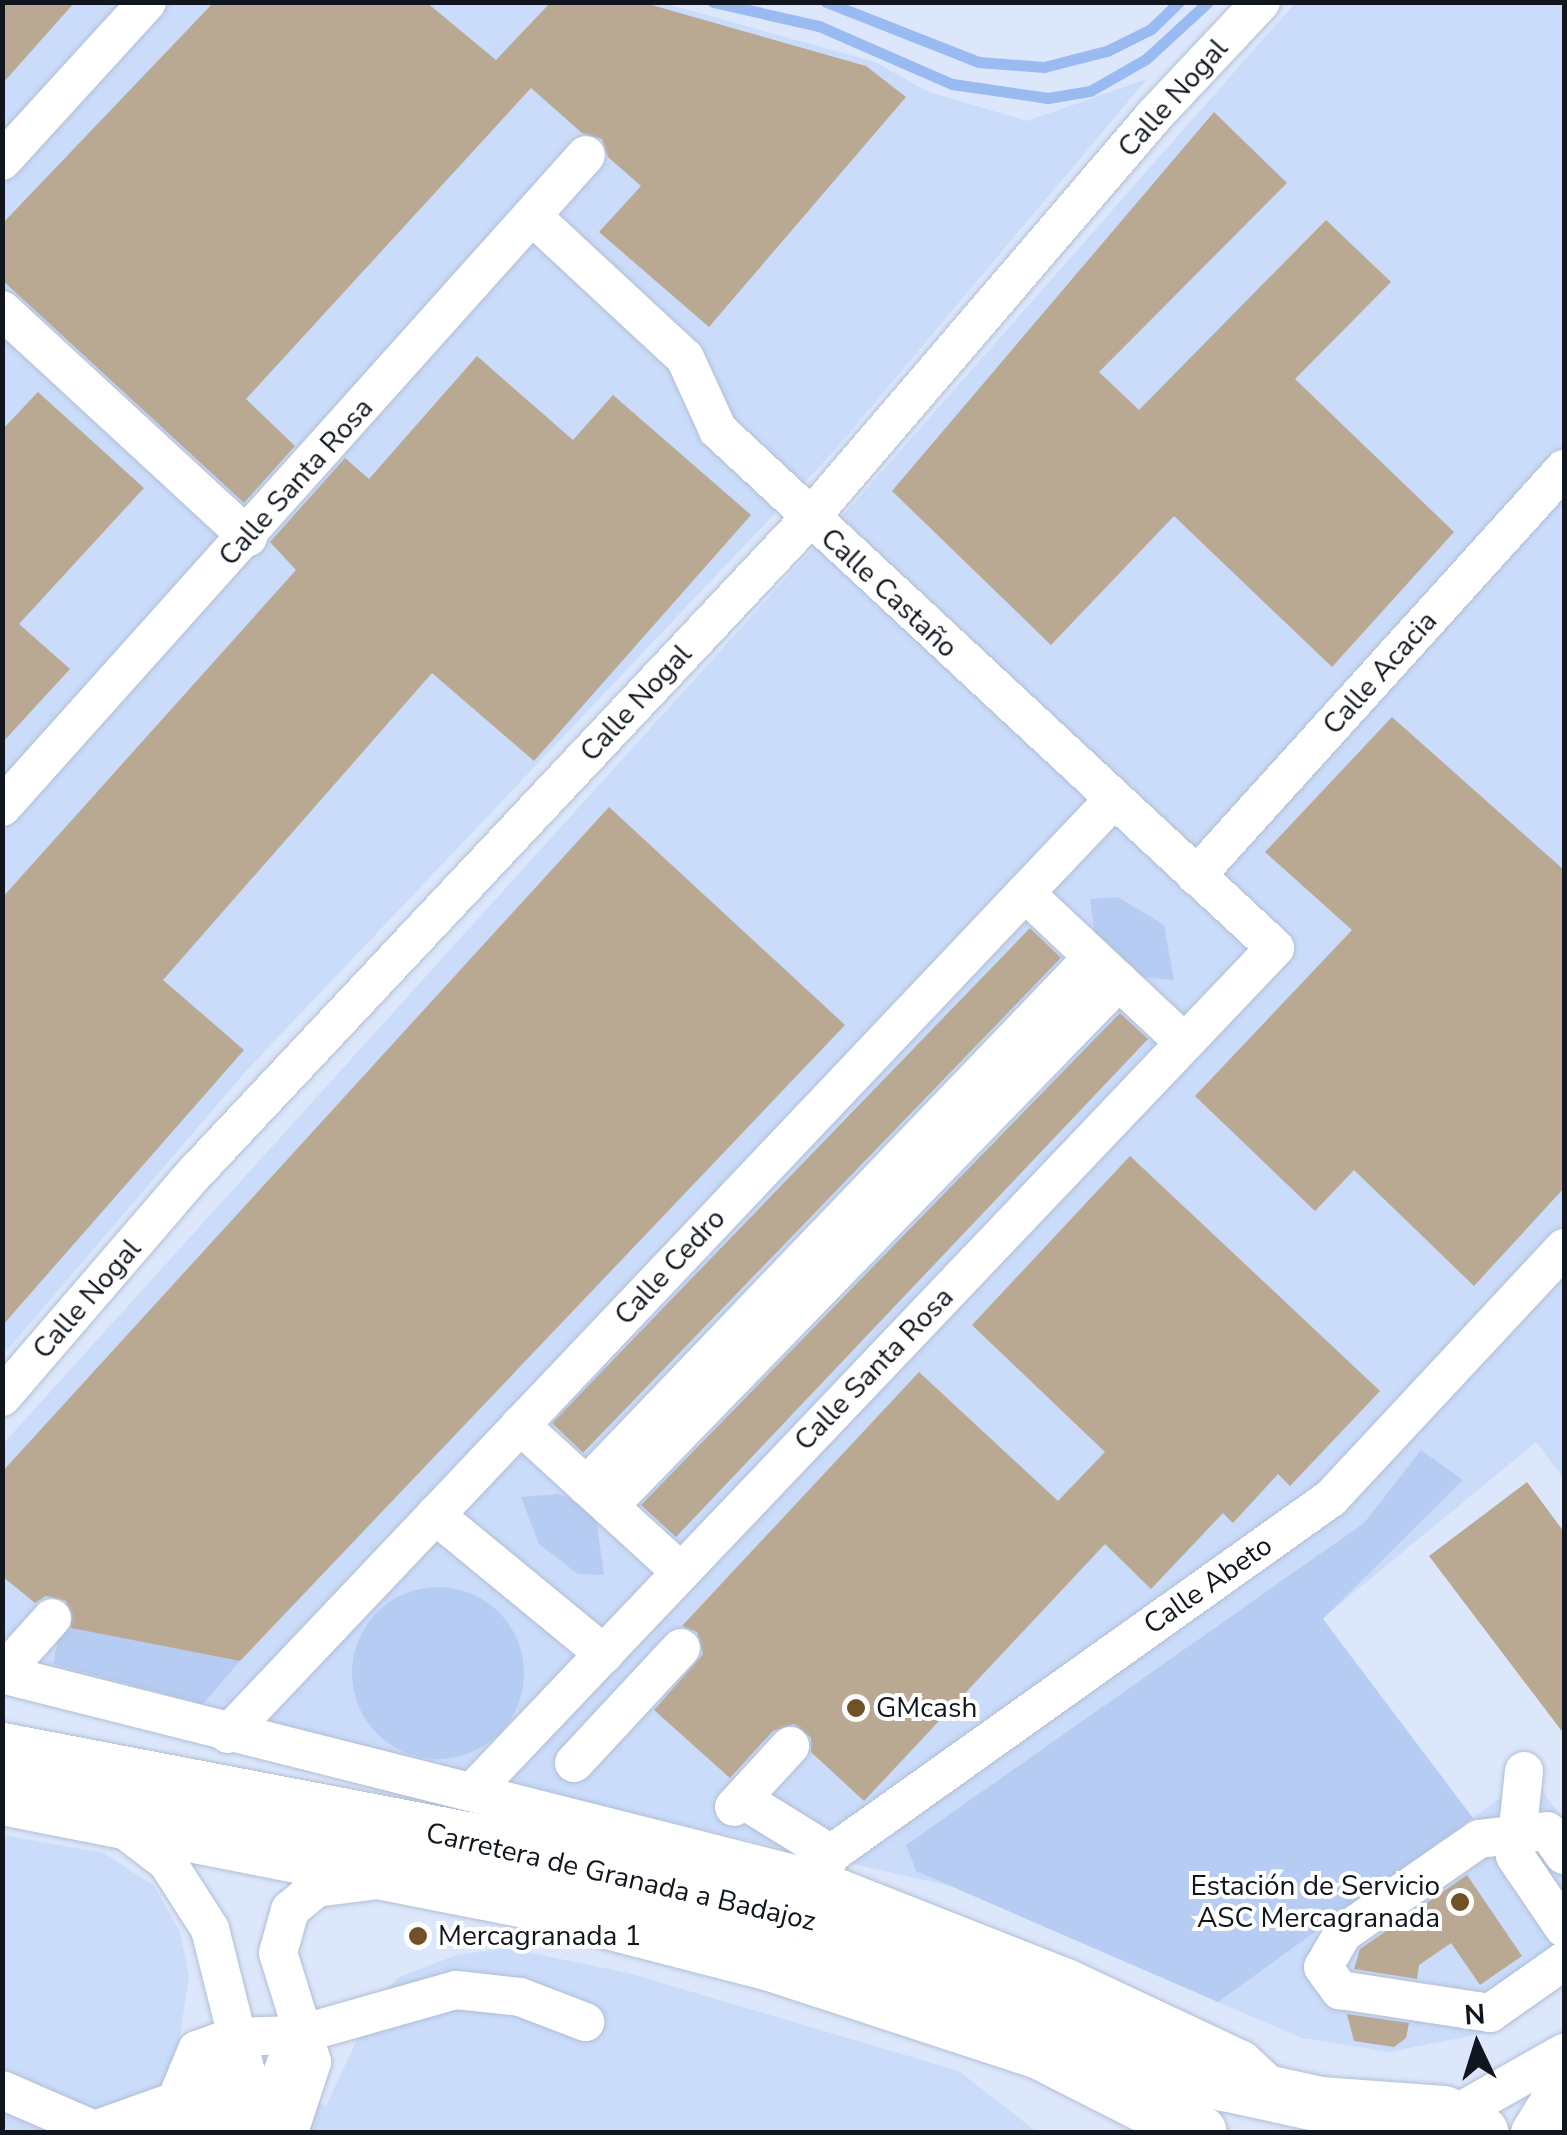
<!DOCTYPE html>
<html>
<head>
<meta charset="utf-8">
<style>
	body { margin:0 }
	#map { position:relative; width:1567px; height:2135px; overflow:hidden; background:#dce7fb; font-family:"Nunito Sans",sans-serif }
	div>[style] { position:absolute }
	.built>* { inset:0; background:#cadcfa }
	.green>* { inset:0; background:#b6ccf2 }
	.round { border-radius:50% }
	.stream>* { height:11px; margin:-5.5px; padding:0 5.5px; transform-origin:5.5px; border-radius:5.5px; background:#9abaf2 }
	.building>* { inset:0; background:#b9a892; transform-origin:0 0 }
	.roads { filter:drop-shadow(0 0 2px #b1bed5) drop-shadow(0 0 2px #b1bed5) }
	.minor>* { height:38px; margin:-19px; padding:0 19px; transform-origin:19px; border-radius:19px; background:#fff }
	.highway>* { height:55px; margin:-27.5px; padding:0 27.5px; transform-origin:27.5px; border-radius:27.5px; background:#fff }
	.dots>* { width:28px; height:28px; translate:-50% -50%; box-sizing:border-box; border:5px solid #fff; border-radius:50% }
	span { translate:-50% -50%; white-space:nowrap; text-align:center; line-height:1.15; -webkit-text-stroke:8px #fff; paint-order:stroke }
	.street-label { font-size:28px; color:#11161e }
	.poi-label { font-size:28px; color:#11161e }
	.left { translate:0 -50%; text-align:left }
	.right { translate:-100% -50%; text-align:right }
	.frame { position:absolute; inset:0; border:5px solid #11161e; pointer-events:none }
	.north { position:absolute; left:1427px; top:1995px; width:100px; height:100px; -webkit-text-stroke:8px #fff; paint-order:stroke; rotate:356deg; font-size:28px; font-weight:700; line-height:40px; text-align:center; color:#11161e }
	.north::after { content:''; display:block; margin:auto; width:35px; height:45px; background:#11161e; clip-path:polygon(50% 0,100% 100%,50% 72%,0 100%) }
</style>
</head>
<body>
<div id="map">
	<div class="built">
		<div style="clip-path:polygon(3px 3px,663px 3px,875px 62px,929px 92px,1027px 121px,1147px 79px,836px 449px,247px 1070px,3px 1355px)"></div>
		<div style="clip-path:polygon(1295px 3px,1564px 3px,1564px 1479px,1536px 1442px,1323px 1618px,950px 1886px,50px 1681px,3px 1661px,3px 1444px,863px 493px)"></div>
		<div style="clip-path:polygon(1531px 1776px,1564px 1820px,1564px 1985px,1500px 2030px,1389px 2052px,1302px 2038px,1218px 2002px)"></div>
		<div style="clip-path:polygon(2px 1835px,104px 1853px,154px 1886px,180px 1932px,189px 1977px,179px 2042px,326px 2106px,375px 2001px,399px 1977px,457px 1955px,507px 1948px,628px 1973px,959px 2071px,1037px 2132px,3px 2132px)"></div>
	</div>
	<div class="green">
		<div style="clip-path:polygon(1118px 897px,1164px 925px,1174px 980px,1141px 977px,1095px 936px,1090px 899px)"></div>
		<div style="clip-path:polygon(1421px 1450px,1463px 1480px,1323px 1619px,1473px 1818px,1218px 2002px,916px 1871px,906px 1845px,1364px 1523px)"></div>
		<div style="clip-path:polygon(557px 1494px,579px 1500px,596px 1518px,604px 1575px,578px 1574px,539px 1544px,521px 1497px)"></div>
		<div class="round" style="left:352px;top:1587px;width:172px;height:172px"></div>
		<div style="clip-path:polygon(61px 1626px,240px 1661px,203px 1704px,53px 1664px)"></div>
	</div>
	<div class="stream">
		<div style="left:713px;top:2px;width:109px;rotate:12.8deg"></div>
		<div style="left:819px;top:26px;width:145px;rotate:23.6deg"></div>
		<div style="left:952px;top:84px;width:97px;rotate:8.3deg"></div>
		<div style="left:1048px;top:98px;width:43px;rotate:-9.5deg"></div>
		<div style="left:1090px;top:91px;width:64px;rotate:-29.7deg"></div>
		<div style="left:1146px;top:59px;width:84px;rotate:-42.6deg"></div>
		<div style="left:826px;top:2px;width:163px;rotate:21.5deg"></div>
		<div style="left:978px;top:62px;width:66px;rotate:4.3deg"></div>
		<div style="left:1044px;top:67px;width:65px;rotate:-14.3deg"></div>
		<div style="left:1107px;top:51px;width:49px;rotate:-26.6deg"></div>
		<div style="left:1151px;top:29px;width:39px;rotate:-44deg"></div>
	</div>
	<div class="building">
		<div style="clip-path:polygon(2px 2px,75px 2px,2px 84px)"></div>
		<div style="clip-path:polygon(214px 2px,426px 2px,496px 60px,551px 2px,641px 2px,866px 66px,906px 97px,709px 327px,599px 232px,641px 186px,608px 157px,602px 139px,582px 133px,531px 88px,246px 399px,295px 446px,244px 503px,2px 280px,2px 224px)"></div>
		<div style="clip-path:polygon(1214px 112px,1287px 183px,1099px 372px,1139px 410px,1326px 220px,1391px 282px,1295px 379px,1454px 532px,1332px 667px,1174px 516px,1051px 645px,892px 491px)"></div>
		<div style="clip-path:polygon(477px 356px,573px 440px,613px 395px,751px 515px,534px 761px,432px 673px,163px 980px,244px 1050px,2px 1326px,2px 898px,296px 570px,270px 542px,345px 458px,369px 479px)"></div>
		<div style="clip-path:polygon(38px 392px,144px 488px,19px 624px,70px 669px,2px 743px,2px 430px)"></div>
		<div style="clip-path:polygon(1392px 717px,1564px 870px,1564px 1188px,1474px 1286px,1354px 1170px,1315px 1211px,1195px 1096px,1352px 930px,1265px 852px)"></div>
		<div style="clip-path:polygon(609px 807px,845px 1025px,240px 1661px,71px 1628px,66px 1601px,46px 1596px,35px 1603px,2px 1576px,2px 1472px)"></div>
		<div style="left:1030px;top:928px;width:43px;height:688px;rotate:44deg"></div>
		<div style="clip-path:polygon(1120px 1013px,1148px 1039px,676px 1537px,641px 1505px)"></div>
		<div style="clip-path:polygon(1130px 1156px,1380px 1391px,1290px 1486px,1278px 1474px,1233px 1523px,1223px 1513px,1151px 1589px,1105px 1544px,864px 1801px,811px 1752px,811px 1738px,794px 1724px,773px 1731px,730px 1778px,654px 1710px,703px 1654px,697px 1632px,682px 1626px,919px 1372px,1058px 1501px,1105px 1452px,972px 1325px)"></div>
		<div style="clip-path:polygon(1527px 1482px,1564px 1532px,1564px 1734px,1429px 1556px)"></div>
		<div style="clip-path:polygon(1467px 1875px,1522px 1956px,1480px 1985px,1451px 1943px,1419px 1965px,1417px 1979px,1354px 1969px,1360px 1949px)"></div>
		<div style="clip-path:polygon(1347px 2014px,1409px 2023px,1406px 2038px,1394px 2047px,1354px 2041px)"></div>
	</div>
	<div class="roads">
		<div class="minor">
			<div style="left:2px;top:161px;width:215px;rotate:-47.6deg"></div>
			<div style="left:2px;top:310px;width:335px;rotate:42.7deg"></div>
			<div style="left:2px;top:807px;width:875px;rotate:-48.15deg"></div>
			<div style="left:1196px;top:876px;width:549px;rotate:-47.88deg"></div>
			<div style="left:1025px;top:893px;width:219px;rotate:43.2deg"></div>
			<div style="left:2px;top:1397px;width:293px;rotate:-49.3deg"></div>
			<div style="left:193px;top:1175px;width:900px;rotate:-46.8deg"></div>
			<div style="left:809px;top:519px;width:531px;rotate:-49.43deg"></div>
			<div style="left:1154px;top:116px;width:156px;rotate:-46.8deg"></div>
			<div style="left:520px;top:1425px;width:218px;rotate:42.4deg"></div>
			<div style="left:586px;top:1486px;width:733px;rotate:-46.22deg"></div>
			<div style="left:609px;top:1506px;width:732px;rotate:-45.83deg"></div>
			<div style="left:435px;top:1515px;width:219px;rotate:39.4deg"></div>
			<div style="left:2px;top:1674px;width:842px;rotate:14.17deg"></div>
			<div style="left:818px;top:1880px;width:268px;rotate:21.5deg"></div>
			<div style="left:1067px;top:1978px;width:193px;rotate:25.1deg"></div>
			<div style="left:1242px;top:2060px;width:41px;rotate:43deg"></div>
			<div style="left:2px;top:1674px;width:75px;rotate:-48.2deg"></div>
			<div style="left:228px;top:1734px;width:1287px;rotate:-46.54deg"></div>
			<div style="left:574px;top:1763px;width:157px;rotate:-47.1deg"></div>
			<div style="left:1524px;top:1771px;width:85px;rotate:96deg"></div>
			<div style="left:1515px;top:1856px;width:87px;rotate:55.8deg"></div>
			<div style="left:474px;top:1790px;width:1162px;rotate:-46.43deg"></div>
			<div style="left:1275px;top:948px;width:761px;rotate:-137.08deg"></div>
			<div style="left:718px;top:430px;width:79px;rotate:-114.6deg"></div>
			<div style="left:685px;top:358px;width:209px;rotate:-137.1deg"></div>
			<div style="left:742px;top:1799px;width:105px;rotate:31.7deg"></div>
			<div style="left:734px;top:1807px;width:83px;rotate:-47.4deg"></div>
			<div style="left:121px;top:1827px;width:58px;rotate:37.3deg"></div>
			<div style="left:167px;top:1862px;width:80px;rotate:57.3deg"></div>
			<div style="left:210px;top:1929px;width:147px;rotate:75.9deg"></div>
			<div style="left:246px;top:2072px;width:66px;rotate:114.2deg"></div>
			<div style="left:1564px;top:1855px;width:29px;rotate:-125deg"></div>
			<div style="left:1547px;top:1831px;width:68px;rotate:173.3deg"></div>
			<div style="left:1479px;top:1839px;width:165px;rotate:145.3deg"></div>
			<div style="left:1343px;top:1933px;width:39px;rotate:120deg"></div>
			<div style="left:1323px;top:1967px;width:29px;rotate:54deg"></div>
			<div style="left:1340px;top:1990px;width:152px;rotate:8.7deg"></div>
			<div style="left:1490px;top:2013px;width:90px;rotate:-35.1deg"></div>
			<div style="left:818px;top:1880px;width:29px;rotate:-63deg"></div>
			<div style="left:831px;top:1854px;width:614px;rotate:-35.45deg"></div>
			<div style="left:1331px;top:1498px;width:342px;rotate:-47deg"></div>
			<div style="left:2px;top:2090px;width:106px;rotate:23.4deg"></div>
			<div style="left:1452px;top:2116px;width:129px;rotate:-29.4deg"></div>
			<div style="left:95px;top:2130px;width:86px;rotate:-19.7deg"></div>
			<div style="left:163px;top:2132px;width:89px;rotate:-67.5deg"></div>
			<div style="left:197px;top:2050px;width:37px;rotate:-20deg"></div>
			<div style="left:232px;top:2037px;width:65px;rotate:-1.8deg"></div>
			<div style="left:297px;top:2035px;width:165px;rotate:-15.8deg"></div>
			<div style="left:456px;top:1990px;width:64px;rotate:6.2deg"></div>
			<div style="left:520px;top:1997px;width:70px;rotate:21deg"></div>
			<div style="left:191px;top:2132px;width:103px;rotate:-66.7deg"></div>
			<div style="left:259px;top:2132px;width:104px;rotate:-68.6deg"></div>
			<div style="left:289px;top:2132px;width:74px;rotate:-71.8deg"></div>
			<div style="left:312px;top:2062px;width:114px;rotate:-107.3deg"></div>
			<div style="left:278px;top:1953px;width:45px;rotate:-74.4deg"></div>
			<div style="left:290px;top:1910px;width:34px;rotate:-40deg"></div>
			<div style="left:316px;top:1888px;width:55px;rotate:-7.3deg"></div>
			<div style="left:1530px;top:2132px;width:65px;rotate:-58.3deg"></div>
			<div style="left:1560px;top:2132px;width:11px;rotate:-68deg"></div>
		</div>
		<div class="highway">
			<div style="left:2px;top:1750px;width:504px;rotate:10.86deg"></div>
			<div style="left:497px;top:1845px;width:312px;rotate:13deg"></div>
			<div style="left:801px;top:1915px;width:455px;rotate:21.7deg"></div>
			<div style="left:1224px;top:2083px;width:98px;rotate:12.3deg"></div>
			<div style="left:1320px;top:2104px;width:123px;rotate:4.2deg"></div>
			<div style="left:1443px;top:2113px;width:42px;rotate:27.2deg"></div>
			<div style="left:2px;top:1797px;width:538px;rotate:11.14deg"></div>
			<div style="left:530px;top:1901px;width:251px;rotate:14.5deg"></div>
			<div style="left:773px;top:1964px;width:280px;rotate:18.1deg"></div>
			<div style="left:1039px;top:2051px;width:179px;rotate:26.9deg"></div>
		</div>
	</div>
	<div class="dots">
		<div style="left:856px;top:1708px;background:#705226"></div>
		<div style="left:1460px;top:1902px;background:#705226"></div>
		<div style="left:418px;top:1936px;background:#705226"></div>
	</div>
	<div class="street-label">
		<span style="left:1173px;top:98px;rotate:-48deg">Calle Nogal</span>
		<span style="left:296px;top:482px;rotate:-48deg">Calle Santa Rosa</span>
		<span style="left:889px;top:593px;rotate:43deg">Calle Castaño</span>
		<span style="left:1380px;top:673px;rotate:-48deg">Calle Acacia</span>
		<span style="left:636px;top:703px;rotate:-47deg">Calle Nogal</span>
		<span style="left:670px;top:1267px;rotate:-47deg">Calle Cedro</span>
		<span style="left:87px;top:1299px;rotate:-49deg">Calle Nogal</span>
		<span style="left:874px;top:1369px;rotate:-46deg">Calle Santa Rosa</span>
		<span style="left:1208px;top:1585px;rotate:-35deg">Calle Abeto</span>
		<span style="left:621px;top:1877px;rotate:13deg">Carretera de Granada a Badajoz</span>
	</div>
	<div class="poi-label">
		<span class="left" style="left:876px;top:1708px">GMcash</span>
		<span class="right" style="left:1440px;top:1902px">Estación de Servicio<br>ASC Mercagranada</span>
		<span class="left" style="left:438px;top:1936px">Mercagranada 1</span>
	</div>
	<div class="frame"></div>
	<div class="north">N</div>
</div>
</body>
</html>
